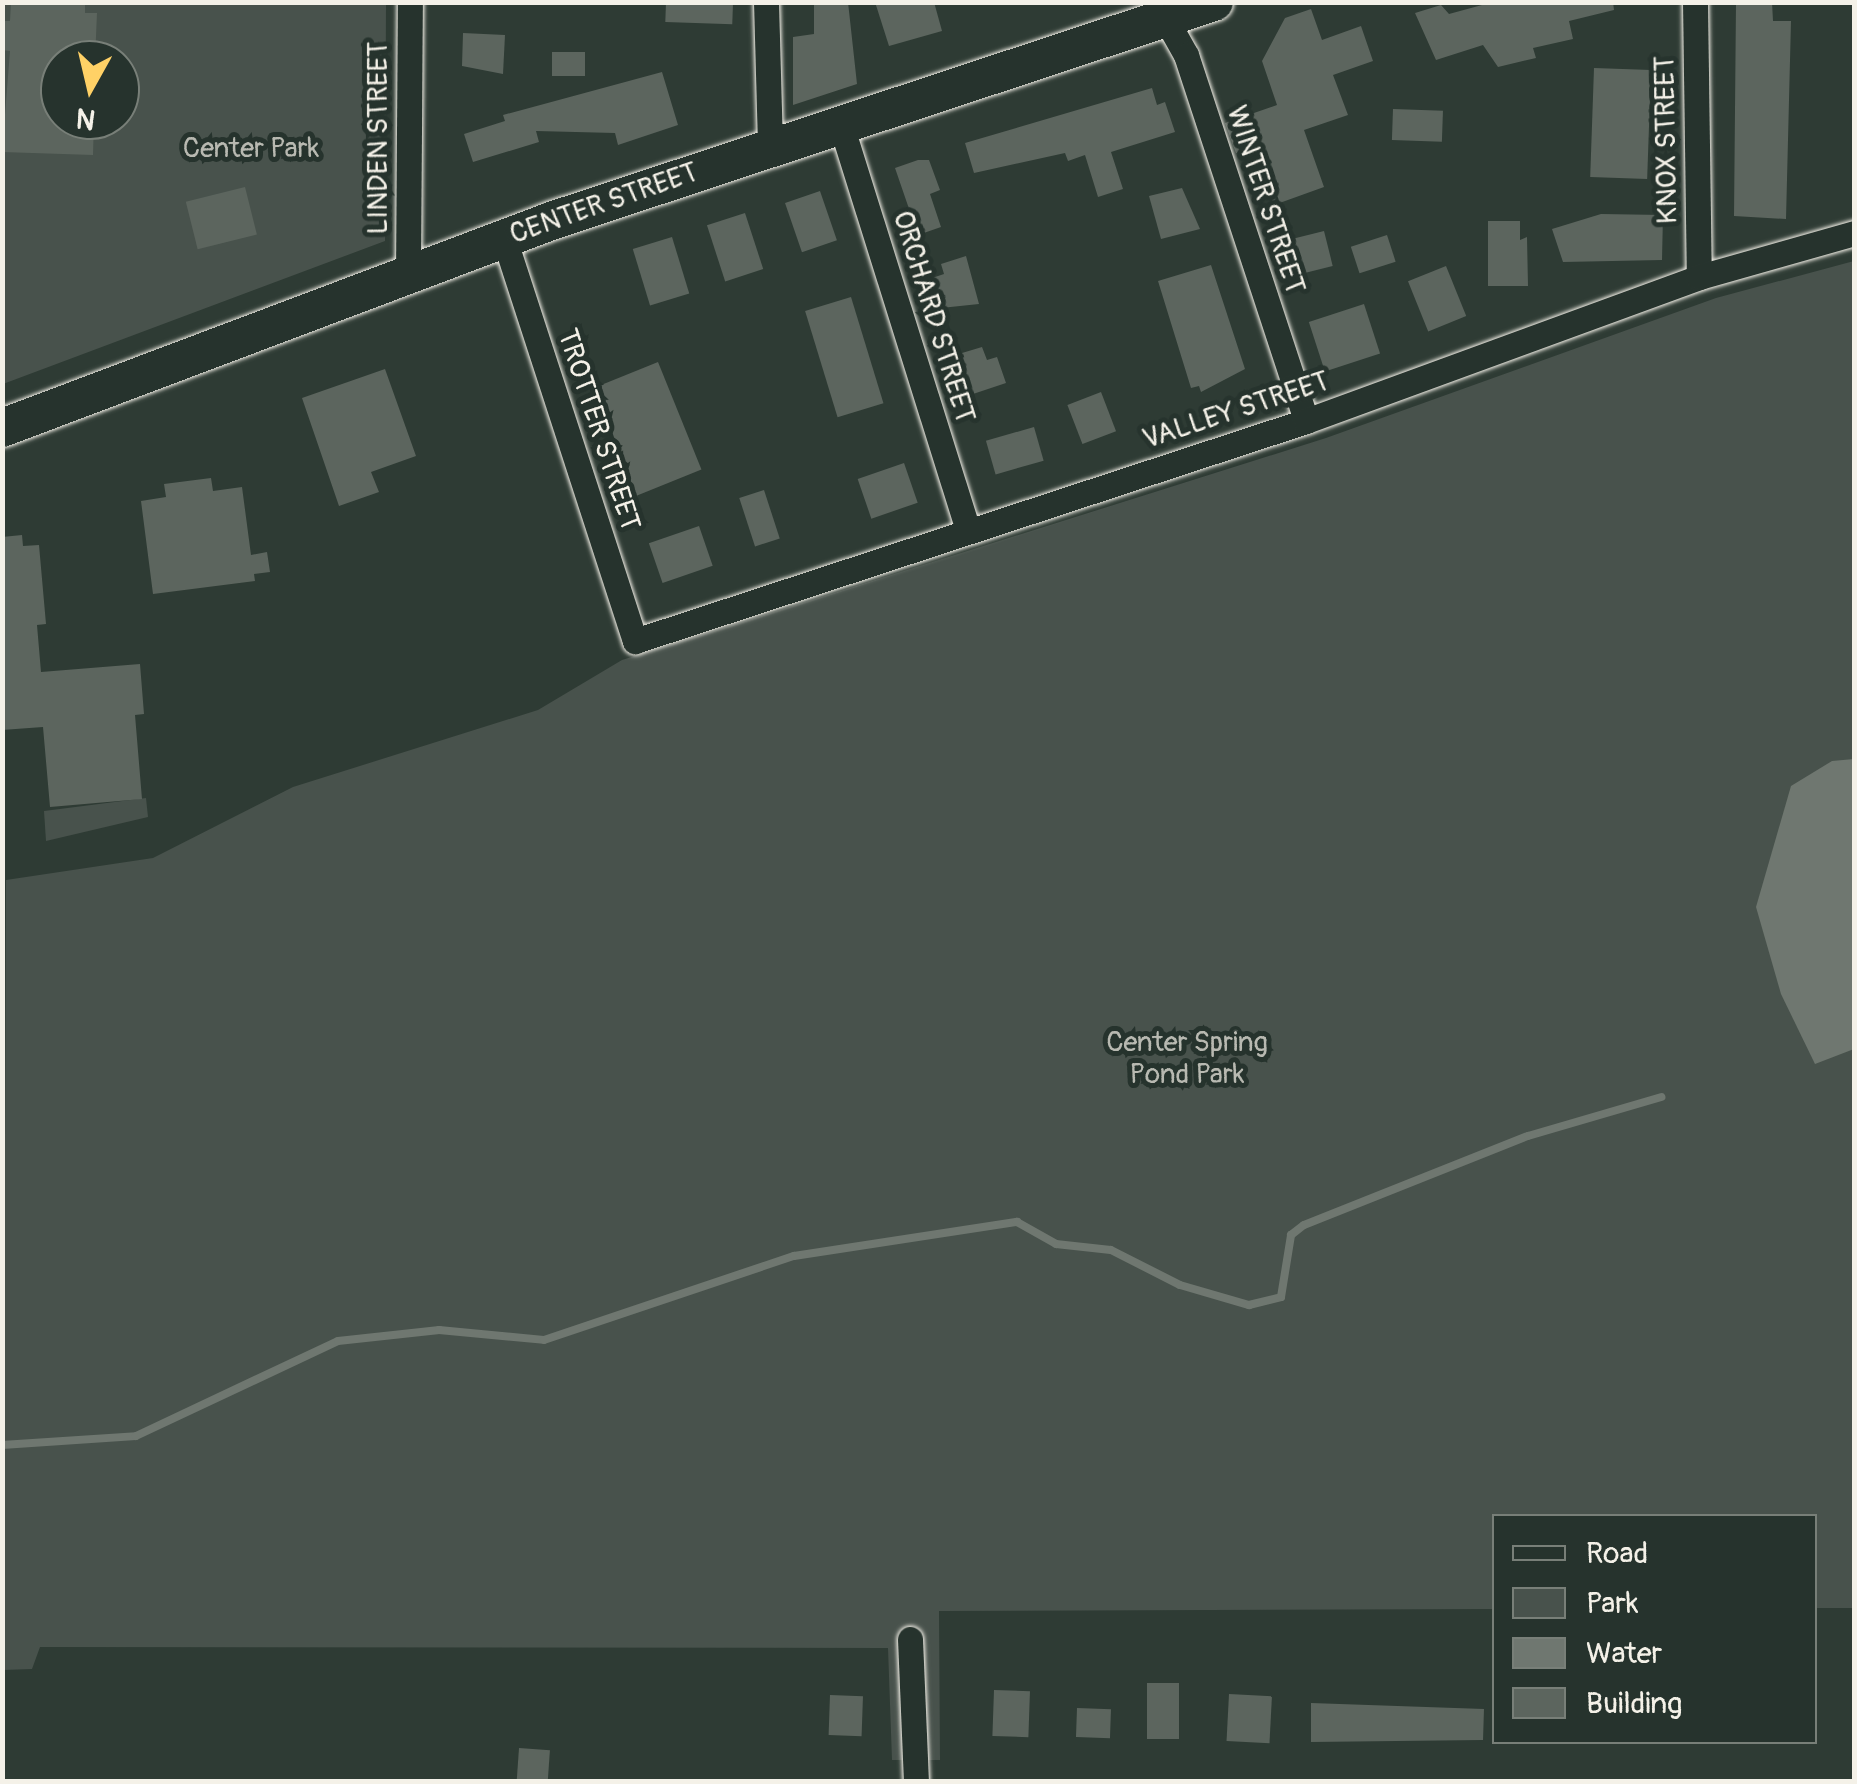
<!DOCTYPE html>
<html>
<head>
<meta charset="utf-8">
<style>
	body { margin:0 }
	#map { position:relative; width:1857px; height:1784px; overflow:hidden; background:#2e3b34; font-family:Pangolin,sans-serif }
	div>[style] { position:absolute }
	.green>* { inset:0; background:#48524c }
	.water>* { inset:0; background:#6f7770 }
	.stream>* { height:8px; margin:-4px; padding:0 4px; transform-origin:4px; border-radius:4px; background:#6f7770 }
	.building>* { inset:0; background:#5c655e; transform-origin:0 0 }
	.roads { filter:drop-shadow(0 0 2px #f4f1e8) drop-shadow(0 0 2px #f4f1e8) }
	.minor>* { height:25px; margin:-12.5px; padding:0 12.5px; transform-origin:12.5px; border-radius:12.5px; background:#26332d }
	.primary>* { height:38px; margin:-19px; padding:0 19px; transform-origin:19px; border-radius:19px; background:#26332d }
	span { translate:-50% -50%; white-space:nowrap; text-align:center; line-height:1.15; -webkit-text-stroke:10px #26332d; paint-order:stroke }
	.street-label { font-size:28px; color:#f4f1e8 }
	.park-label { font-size:28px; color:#b8b9b1 }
	.frame { position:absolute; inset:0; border:5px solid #f4f1e8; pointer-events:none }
	.legend { position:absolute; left:1492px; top:1514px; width:325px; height:230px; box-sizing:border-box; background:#26332d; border:2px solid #787f78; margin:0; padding:12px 18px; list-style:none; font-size:30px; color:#f4f1e8 }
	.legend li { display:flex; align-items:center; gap:20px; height:50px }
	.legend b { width:50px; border:2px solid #787f78 }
	.north { position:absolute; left:40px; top:40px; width:100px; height:100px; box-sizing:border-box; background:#26332d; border:2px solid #787f78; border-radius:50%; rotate:188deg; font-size:28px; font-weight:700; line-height:40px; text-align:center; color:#f4f1e8 }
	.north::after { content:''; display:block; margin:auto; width:35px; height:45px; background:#ffd166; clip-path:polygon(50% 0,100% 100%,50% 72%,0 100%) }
</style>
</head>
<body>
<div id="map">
	<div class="green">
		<div style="clip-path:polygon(evenodd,3px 3px,386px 3px,385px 241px,3px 384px,3px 3px,60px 60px,120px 60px,120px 120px,60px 120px,60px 60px)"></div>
		<div style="clip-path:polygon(1854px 261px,1854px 1608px,1815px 1608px,1814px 1516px,1494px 1516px,1494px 1609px,939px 1611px,940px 1760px,892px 1760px,888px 1648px,40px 1647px,32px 1669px,3px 1670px,6px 880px,153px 858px,293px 787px,538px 710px,622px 660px,1326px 438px,1716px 298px)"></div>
		<div style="clip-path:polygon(146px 798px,148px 817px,46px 841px,44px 811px)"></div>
	</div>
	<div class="water">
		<div style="clip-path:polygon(1854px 759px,1854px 1049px,1815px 1064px,1781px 994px,1756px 907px,1791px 786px,1832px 761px)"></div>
	</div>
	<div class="stream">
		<div style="left:2px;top:1445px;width:134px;rotate:-3.8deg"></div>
		<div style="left:136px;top:1436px;width:223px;rotate:-25.2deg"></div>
		<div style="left:338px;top:1341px;width:102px;rotate:-6.2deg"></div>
		<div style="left:439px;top:1330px;width:105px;rotate:5.4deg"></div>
		<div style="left:544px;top:1340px;width:264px;rotate:-18.6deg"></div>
		<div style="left:794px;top:1256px;width:226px;rotate:-8.7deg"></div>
		<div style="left:1017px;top:1222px;width:45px;rotate:29.4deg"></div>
		<div style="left:1056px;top:1244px;width:55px;rotate:6.2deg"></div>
		<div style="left:1111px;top:1250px;width:77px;rotate:26.9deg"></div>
		<div style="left:1180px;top:1285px;width:72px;rotate:16.2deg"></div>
		<div style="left:1249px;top:1305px;width:33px;rotate:-14deg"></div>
		<div style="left:1281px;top:1297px;width:63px;rotate:-80.8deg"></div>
		<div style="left:1291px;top:1235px;width:16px;rotate:-38deg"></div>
		<div style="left:1304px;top:1225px;width:241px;rotate:-21.7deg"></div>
		<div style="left:1528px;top:1136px;width:139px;rotate:-16.3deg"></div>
	</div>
	<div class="building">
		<div style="clip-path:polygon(11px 2px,85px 2px,85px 13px,97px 13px,95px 60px,60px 60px,60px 120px,94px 120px,93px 155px,2px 152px,10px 51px,2px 50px,2px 21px,10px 21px)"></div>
		<div style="left:666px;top:2px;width:67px;height:20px;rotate:2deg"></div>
		<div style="clip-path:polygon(814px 2px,848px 2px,857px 84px,793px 105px,793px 37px,814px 34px)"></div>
		<div style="clip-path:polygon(875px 2px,934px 2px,942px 31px,889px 46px)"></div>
		<div style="clip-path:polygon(1493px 2px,1613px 2px,1614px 10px,1569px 21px,1573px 39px,1533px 48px,1536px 58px,1498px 67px,1483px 45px,1436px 60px,1415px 13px,1441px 5px,1449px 14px)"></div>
		<div style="clip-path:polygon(1736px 2px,1772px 2px,1773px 21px,1791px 21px,1786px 219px,1734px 216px)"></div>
		<div style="clip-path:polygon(1311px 9px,1322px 40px,1361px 26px,1373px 61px,1333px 75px,1348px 115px,1304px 130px,1324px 187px,1274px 205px,1252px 148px,1236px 153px,1225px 123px,1277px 105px,1262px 61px,1285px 18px)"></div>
		<div style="clip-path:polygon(463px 33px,505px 35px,503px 74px,462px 66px)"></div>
		<div style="left:552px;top:52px;width:33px;height:24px"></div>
		<div style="left:1594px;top:68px;width:57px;height:109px;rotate:2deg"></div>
		<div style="clip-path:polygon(662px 72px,678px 125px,618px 145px,615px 133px,536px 131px,539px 142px,473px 162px,464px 134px,505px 121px,503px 115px)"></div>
		<div style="clip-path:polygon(1152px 88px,1157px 105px,1165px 102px,1175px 132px,1111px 152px,1123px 189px,1098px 197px,1085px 155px,1068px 161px,1065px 153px,974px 173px,965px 143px)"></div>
		<div style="left:1393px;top:109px;width:50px;height:31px;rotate:2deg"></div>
		<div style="clip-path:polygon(918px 160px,929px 160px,940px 190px,930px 194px,941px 227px,918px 235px,895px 168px)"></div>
		<div style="left:245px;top:187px;width:49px;height:61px;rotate:76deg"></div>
		<div style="clip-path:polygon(1182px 188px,1200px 229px,1161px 239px,1149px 196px)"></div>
		<div style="left:820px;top:191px;width:52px;height:37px;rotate:71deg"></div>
		<div style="left:745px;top:213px;width:59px;height:40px;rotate:72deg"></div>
		<div style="clip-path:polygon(1601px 214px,1663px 215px,1662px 260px,1563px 262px,1552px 229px)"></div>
		<div style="clip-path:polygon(1488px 221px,1520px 221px,1520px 240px,1527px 237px,1528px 286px,1488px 286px)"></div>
		<div style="left:1324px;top:231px;width:36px;height:32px;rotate:76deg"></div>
		<div style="left:1387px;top:235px;width:28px;height:38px;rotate:72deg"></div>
		<div style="left:672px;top:237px;width:59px;height:41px;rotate:73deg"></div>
		<div style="clip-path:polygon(966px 256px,979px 304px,941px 308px,932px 278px,944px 274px,941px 264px)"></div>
		<div style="clip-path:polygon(1211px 265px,1245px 369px,1201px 392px,1199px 386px,1191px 388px,1158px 281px)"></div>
		<div style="left:1446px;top:266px;width:54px;height:41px;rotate:68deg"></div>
		<div style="left:851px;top:297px;width:111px;height:48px;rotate:73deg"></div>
		<div style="left:1364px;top:304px;width:52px;height:58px;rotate:72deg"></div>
		<div style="clip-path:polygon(982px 347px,987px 360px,997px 357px,1006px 383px,970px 395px,962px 353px)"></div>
		<div style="left:658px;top:362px;width:116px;height:70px;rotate:68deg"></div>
		<div style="clip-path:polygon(385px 369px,416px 456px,371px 472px,379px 492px,339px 506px,302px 398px)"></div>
		<div style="left:1101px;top:392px;width:42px;height:36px;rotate:69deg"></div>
		<div style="left:1034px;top:427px;width:35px;height:50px;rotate:74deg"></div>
		<div style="left:904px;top:463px;width:42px;height:49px;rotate:71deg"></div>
		<div style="clip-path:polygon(211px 478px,213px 491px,242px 487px,251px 555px,267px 552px,270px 572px,254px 574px,255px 581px,153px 594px,141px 501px,166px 497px,164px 484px)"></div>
		<div style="left:764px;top:490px;width:51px;height:26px;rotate:72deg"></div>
		<div style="left:699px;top:526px;width:42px;height:53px;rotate:71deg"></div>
		<div style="clip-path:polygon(22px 535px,23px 546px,39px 545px,46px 624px,37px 625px,41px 672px,140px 664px,144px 714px,135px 715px,142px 799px,50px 807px,43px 727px,2px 730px,2px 537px)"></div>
		<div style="left:1147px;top:1683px;width:32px;height:56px"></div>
		<div style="left:994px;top:1690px;width:36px;height:46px;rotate:2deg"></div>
		<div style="left:1229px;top:1694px;width:43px;height:47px;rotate:3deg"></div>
		<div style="left:830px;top:1695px;width:33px;height:40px;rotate:2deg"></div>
		<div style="clip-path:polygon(1311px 1703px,1484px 1709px,1483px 1740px,1311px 1742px)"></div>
		<div style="left:1077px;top:1708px;width:34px;height:29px;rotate:2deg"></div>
		<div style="left:519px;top:1748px;width:31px;height:34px;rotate:4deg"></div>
	</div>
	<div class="roads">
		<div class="minor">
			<div style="left:766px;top:2px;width:146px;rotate:88.4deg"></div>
			<div style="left:1695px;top:2px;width:275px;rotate:89.2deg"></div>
			<div style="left:1159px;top:7px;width:55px;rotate:60.6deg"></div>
			<div style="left:1186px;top:55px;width:385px;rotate:71.8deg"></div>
			<div style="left:841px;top:125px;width:422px;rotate:72.6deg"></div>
			<div style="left:504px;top:238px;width:424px;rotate:72deg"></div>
			<div style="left:635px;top:641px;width:706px;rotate:-18.15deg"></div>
			<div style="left:1306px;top:421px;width:419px;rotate:-20.1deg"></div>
			<div style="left:1699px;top:277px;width:161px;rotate:-15.8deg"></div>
			<div style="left:408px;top:274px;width:272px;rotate:-89.6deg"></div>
			<div style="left:910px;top:1639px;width:143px;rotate:87.6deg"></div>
		</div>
		<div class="primary">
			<div style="left:2px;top:428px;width:590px;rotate:-20.65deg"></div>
			<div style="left:554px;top:220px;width:695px;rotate:-18.28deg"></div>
		</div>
	</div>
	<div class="street-label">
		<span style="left:379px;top:138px;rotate:-90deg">LINDEN STREET</span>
		<span style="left:1667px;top:140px;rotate:-91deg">KNOX STREET</span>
		<span style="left:1265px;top:200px;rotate:72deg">WINTER STREET</span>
		<span style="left:604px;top:204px;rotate:-19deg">CENTER STREET</span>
		<span style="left:933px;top:317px;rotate:73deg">ORCHARD STREET</span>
		<span style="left:1236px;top:411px;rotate:-18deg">VALLEY STREET</span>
		<span style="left:598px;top:430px;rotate:72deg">TROTTER STREET</span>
	</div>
	<div class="park-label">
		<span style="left:251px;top:149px">Center Park</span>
		<span style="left:1187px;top:1059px">Center Spring<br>Pond Park</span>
	</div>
	<div class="frame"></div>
	<ul class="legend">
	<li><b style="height:12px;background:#26332d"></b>Road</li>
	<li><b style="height:28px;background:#48524c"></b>Park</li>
	<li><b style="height:28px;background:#6f7770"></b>Water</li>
	<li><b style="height:28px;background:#5c655e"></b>Building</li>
	</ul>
	<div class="north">N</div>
</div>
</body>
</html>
